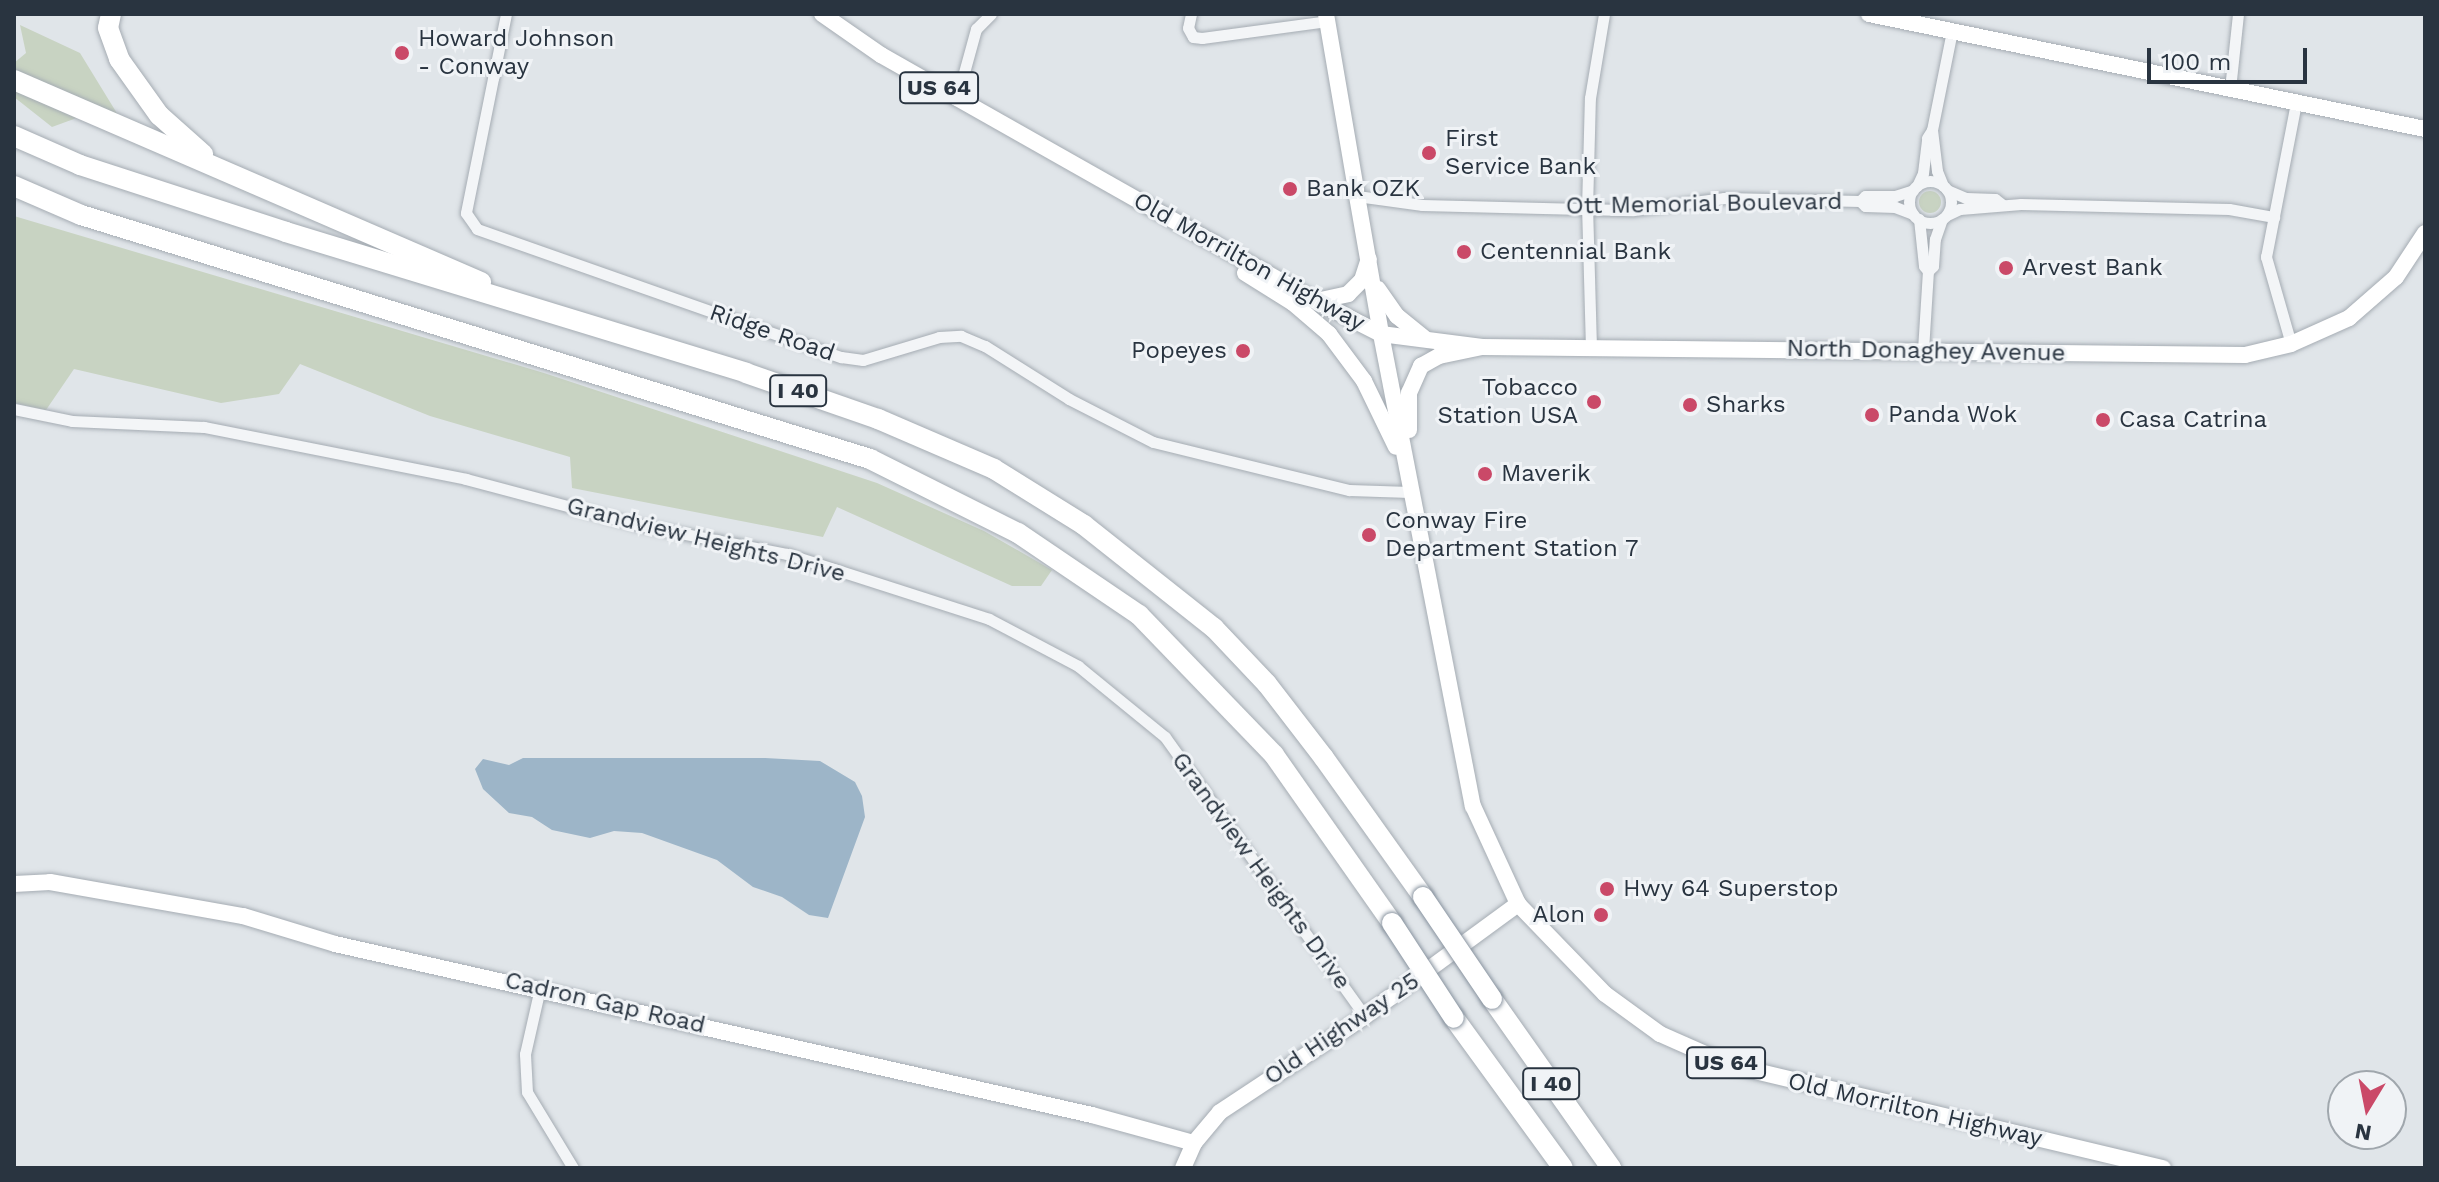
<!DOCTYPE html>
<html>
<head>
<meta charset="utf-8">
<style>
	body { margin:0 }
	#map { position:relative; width:2439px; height:1182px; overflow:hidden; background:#e0e5e9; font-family:"Work Sans",sans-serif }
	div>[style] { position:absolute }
	.green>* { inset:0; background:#c8d3c2 }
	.round { border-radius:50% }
	.water>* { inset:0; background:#9db5c8 }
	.roads { filter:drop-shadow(0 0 2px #a5acb3) drop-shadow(0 0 2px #a5acb3) }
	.street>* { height:11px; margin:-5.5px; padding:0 5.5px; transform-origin:5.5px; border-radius:5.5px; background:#f3f5f7 }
	.street>.ring { margin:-5.5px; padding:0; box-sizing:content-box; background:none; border:11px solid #f3f5f7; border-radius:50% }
	.secondary>* { height:16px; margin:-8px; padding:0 8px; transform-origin:8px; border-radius:8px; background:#fff }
	.primary>* { height:16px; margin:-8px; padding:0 8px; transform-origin:8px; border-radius:8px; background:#fff }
	.highway>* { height:20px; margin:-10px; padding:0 10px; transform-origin:10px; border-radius:10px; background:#fff }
	.bridges { filter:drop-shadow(0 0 2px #88939f) drop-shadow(0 0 2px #88939f) }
	.highway-bridge>* { height:20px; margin:-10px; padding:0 10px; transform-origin:10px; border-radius:10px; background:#fff }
	.dots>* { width:22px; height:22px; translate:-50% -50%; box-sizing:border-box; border:4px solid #f0f3f6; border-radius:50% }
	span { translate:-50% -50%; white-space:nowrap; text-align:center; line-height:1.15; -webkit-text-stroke:6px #f0f3f6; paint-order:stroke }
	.shield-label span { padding:2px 6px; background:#f0f3f6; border:2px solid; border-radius:6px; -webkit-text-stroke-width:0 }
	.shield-label { font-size:22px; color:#293440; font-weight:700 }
	.poi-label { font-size:24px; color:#293440 }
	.left { translate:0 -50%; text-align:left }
	.right { translate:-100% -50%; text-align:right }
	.street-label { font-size:24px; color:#293440 }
	.frame { position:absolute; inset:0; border:16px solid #293440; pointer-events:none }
	.north { position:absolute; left:2327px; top:1070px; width:80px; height:80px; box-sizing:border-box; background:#f0f3f6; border:2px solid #a0a7ad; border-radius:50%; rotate:190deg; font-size:22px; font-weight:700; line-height:32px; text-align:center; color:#293440 }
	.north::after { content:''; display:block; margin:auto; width:28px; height:36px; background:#ca4968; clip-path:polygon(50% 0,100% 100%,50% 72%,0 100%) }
	.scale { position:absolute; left:2147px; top:48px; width:160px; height:36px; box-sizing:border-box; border:4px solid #293440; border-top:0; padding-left:10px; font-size:24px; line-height:28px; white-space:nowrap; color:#293440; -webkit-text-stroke:6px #f0f3f6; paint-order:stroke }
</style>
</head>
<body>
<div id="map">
	<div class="green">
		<div style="clip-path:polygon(20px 25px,80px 53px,118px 115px,82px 116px,52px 127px,14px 97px,14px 63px,26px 53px)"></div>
		<div class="round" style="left:1919px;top:191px;width:22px;height:22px"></div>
		<div style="clip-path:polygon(14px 216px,544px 373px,877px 483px,984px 531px,1052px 570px,1041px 586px,1012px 586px,837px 507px,823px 537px,572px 488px,570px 457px,430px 416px,300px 364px,279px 394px,221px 403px,74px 369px,46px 410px,14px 403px)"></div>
	</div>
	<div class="water">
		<div style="clip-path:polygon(523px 758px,765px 758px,820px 761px,855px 782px,862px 796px,865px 817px,828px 918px,809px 915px,782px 897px,753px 887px,717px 860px,642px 833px,614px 831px,590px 838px,552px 830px,532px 817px,509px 813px,483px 789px,475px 769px,483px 759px,509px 765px)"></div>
	</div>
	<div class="roads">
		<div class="street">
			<div style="left:506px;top:14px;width:203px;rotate:101.4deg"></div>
			<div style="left:466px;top:213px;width:19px;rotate:55deg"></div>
			<div style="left:477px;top:229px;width:386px;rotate:19.4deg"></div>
			<div style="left:841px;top:357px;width:22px;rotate:8deg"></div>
			<div style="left:863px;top:360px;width:79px;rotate:-16.8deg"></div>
			<div style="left:939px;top:337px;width:22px;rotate:-3deg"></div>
			<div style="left:961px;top:336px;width:26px;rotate:23deg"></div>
			<div style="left:985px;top:346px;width:99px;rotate:32.2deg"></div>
			<div style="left:1069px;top:399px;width:94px;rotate:27.1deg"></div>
			<div style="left:1153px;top:442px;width:202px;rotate:13.8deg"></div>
			<div style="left:1349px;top:490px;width:61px;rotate:1.9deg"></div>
			<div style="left:1191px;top:14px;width:14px;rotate:102deg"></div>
			<div style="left:1188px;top:28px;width:10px;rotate:61deg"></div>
			<div style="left:1193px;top:37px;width:9px;rotate:6deg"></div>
			<div style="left:1202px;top:38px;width:126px;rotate:-7.7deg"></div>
			<div style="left:2230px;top:89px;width:75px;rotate:-83.9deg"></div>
			<div style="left:957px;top:98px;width:72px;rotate:-74.6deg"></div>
			<div style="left:976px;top:29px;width:21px;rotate:-45deg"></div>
			<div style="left:1932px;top:130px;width:41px;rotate:83deg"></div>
			<div style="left:1937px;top:171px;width:16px;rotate:68deg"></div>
			<div class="ring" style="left:1909px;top:181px;width:31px;height:31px"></div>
			<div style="left:1917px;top:186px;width:14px;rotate:-65deg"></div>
			<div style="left:1923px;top:173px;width:35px;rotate:-83deg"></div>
			<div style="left:1927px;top:138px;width:9px;rotate:-58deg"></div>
			<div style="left:1932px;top:130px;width:101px;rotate:-78.6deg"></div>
			<div style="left:1947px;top:190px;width:21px;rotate:23deg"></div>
			<div style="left:1966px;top:198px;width:29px;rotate:2deg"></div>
			<div style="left:1995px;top:199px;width:10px;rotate:37deg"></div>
			<div style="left:1356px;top:193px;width:3px;rotate:72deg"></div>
			<div style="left:1357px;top:196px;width:66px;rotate:7.9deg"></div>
			<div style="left:1422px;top:205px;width:211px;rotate:1.4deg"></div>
			<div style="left:1633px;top:210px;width:92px;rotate:-7.5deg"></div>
			<div style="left:1724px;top:198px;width:136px;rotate:1.3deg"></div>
			<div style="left:1860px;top:201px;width:7px;rotate:-45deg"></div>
			<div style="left:1865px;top:196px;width:30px"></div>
			<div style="left:1895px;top:196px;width:19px;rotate:-18deg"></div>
			<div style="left:1860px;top:201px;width:7px;rotate:45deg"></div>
			<div style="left:1865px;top:206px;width:30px;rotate:2deg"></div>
			<div style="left:1895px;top:207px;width:19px;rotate:21deg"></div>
			<div style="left:1947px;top:215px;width:14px;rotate:-25deg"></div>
			<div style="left:1960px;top:209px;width:61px;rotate:-4.7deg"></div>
			<div style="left:2021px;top:204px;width:208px;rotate:1.4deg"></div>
			<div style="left:2229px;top:209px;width:46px;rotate:10.1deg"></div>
			<div style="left:1919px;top:219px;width:47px;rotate:83.9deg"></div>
			<div style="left:1924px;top:266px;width:6px;rotate:51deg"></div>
			<div style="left:2291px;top:344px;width:91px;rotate:-106deg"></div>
			<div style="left:2266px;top:257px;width:157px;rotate:-79deg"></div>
			<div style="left:1591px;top:348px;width:139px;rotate:-91.6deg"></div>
			<div style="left:1587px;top:209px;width:111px;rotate:-88.5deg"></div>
			<div style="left:1590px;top:98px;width:85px;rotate:-80.5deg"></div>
			<div style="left:1923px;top:350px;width:79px;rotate:-86.4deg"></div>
			<div style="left:1928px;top:271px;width:7px;rotate:-45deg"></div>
			<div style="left:1933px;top:266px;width:27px;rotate:-86deg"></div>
			<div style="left:1935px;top:239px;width:21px;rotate:-71deg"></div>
			<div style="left:14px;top:409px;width:59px;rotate:11.7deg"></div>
			<div style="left:72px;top:421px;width:132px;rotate:2.6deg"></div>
			<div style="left:204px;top:427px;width:267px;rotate:11.2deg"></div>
			<div style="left:466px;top:479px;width:179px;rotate:14.9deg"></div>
			<div style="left:639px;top:525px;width:151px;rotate:11.1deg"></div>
			<div style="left:787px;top:554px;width:212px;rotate:17.8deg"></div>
			<div style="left:989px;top:619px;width:101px;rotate:27.8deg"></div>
			<div style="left:1078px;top:666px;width:112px;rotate:39.2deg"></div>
			<div style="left:1165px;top:737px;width:343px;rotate:54.4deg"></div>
			<div style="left:540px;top:988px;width:68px;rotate:102.8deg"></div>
			<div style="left:525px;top:1054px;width:38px;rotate:87deg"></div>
			<div style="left:527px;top:1092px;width:89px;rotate:58.8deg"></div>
		</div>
		<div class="secondary">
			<div style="left:1326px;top:14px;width:179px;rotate:80.3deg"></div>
			<div style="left:1869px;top:14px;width:568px;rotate:11.69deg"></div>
			<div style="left:1357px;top:196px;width:140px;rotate:80.1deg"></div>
			<div style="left:1381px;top:334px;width:102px;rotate:7.3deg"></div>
			<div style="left:1482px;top:347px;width:763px;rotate:0.6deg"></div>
			<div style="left:2245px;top:355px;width:47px;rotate:-13.4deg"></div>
			<div style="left:2291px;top:344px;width:64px;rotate:-24.1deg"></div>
			<div style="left:2349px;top:318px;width:62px;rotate:-41.1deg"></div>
			<div style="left:2396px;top:277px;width:53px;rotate:-56.6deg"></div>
			<div style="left:1378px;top:289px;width:33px;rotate:55deg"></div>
			<div style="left:1397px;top:316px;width:35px;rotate:39deg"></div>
			<div style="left:14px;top:884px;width:36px;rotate:-3deg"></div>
			<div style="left:50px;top:882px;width:196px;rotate:10deg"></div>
			<div style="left:243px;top:916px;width:96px;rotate:16.9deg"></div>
			<div style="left:335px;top:944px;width:776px;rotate:12.73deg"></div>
			<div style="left:1092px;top:1115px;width:106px;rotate:15.4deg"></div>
			<div style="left:1183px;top:1168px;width:27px;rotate:-66deg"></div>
			<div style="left:1194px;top:1143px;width:40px;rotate:-50deg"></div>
			<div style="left:1220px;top:1112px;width:174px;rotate:-33.5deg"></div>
			<div style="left:1365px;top:1016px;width:190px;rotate:-36.2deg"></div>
		</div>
		<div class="primary">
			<div style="left:822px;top:14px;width:72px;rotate:34.8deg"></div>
			<div style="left:881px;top:55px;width:87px;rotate:29.5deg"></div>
			<div style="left:957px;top:98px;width:412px;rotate:29.5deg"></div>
			<div style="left:1316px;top:301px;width:73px;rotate:26.9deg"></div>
			<div style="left:1381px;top:334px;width:481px;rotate:79deg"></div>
			<div style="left:1473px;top:806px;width:108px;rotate:65.3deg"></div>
			<div style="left:1518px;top:904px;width:125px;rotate:46deg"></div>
			<div style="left:1605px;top:994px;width:68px;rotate:36deg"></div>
			<div style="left:1660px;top:1034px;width:77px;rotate:23.9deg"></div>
			<div style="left:1730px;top:1065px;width:445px;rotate:13.4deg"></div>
			<div style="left:1245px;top:273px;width:57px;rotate:32deg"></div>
			<div style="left:1293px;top:303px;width:48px;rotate:40.7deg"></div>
			<div style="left:1329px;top:334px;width:59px;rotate:53.3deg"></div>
			<div style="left:1364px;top:381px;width:73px;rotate:64.1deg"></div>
			<div style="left:1316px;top:301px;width:33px;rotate:-12deg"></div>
			<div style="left:1348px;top:294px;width:20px;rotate:-45deg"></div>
			<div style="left:1362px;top:280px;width:22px;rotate:-72deg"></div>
			<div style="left:1409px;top:430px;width:37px;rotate:-90deg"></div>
			<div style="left:1409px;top:393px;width:30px;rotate:-66deg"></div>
			<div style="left:1421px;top:366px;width:21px;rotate:-29deg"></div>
			<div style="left:1439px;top:356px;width:44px;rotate:-11.8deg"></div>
		</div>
		<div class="highway">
			<div style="left:111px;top:14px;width:14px;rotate:102deg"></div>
			<div style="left:108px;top:28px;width:33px;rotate:70deg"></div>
			<div style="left:119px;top:59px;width:69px;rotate:54.5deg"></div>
			<div style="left:159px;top:115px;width:59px;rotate:41.6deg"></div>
			<div style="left:14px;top:80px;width:509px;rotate:23.39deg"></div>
			<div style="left:14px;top:136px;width:72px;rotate:23.7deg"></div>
			<div style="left:80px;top:165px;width:217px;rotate:18deg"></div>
			<div style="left:286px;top:232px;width:481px;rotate:17deg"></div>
			<div style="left:746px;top:373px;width:140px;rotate:19.2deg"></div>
			<div style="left:878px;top:419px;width:126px;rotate:23.3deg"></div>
			<div style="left:994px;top:469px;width:106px;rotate:31.9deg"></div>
			<div style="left:1084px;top:525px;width:166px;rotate:38.4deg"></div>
			<div style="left:1214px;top:628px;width:77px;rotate:46.6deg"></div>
			<div style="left:1267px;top:684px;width:93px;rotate:52.4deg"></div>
			<div style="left:1324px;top:758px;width:171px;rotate:54.5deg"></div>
			<div style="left:14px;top:186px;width:73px;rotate:23.4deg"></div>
			<div style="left:81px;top:215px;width:826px;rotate:17.18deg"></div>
			<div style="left:870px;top:459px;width:165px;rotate:26.6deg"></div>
			<div style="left:1018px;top:533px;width:146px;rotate:34.1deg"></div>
			<div style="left:1139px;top:615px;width:194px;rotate:46deg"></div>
			<div style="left:1274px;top:755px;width:205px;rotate:54.9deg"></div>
			<div style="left:1492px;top:999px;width:207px;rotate:54.8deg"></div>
			<div style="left:1454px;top:1018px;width:185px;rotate:54deg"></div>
		</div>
	</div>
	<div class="bridges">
		<div class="highway-bridge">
			<div style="left:1423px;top:897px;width:123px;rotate:55.9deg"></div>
			<div style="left:1392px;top:923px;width:113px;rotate:56.9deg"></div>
		</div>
	</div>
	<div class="dots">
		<div style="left:402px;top:53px;background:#ca4968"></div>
		<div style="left:1429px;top:153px;background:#ca4968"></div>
		<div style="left:1290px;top:189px;background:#ca4968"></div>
		<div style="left:1464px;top:252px;background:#ca4968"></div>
		<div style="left:2006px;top:268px;background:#ca4968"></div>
		<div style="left:1243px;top:351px;background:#ca4968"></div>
		<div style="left:1594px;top:402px;background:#ca4968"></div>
		<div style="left:1690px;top:405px;background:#ca4968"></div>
		<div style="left:1872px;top:415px;background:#ca4968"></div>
		<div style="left:2103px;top:420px;background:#ca4968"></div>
		<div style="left:1485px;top:474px;background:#ca4968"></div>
		<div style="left:1369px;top:535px;background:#ca4968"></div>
		<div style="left:1607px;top:889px;background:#ca4968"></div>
		<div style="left:1601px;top:915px;background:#ca4968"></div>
	</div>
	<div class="shield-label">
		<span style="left:939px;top:88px">US 64</span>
		<span style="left:798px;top:391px">I 40</span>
		<span style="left:1726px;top:1063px">US 64</span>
		<span style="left:1551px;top:1084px">I 40</span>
	</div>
	<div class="poi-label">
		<span class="left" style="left:418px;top:53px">Howard Johnson<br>- Conway</span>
		<span class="left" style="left:1445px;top:153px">First<br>Service Bank</span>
		<span class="left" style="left:1306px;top:189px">Bank OZK</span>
		<span class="left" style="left:1480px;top:252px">Centennial Bank</span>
		<span class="left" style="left:2022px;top:268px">Arvest Bank</span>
		<span class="right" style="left:1227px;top:351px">Popeyes</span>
		<span class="right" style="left:1578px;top:402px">Tobacco<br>Station USA</span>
		<span class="left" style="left:1706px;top:405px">Sharks</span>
		<span class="left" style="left:1888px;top:415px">Panda Wok</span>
		<span class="left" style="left:2119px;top:420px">Casa Catrina</span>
		<span class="left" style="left:1501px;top:474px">Maverik</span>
		<span class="left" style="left:1385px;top:535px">Conway Fire<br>Department Station 7</span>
		<span class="left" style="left:1623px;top:889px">Hwy 64 Superstop</span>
		<span class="right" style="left:1585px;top:915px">Alon</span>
	</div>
	<div class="street-label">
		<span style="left:1704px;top:204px;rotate:-1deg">Ott Memorial Boulevard</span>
		<span style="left:1249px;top:262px;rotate:29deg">Old Morrilton Highway</span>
		<span style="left:772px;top:333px;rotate:19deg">Ridge Road</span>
		<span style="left:1926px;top:351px;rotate:1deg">North Donaghey Avenue</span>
		<span style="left:706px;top:540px;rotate:14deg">Grandview Heights Drive</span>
		<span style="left:1261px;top:871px;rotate:54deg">Grandview Heights Drive</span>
		<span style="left:605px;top:1003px;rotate:13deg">Cadron Gap Road</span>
		<span style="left:1342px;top:1029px;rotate:-34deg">Old Highway 25</span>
		<span style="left:1915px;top:1110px;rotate:13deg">Old Morrilton Highway</span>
	</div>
	<div class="frame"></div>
	<div class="north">N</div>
	<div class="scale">100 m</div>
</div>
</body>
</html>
